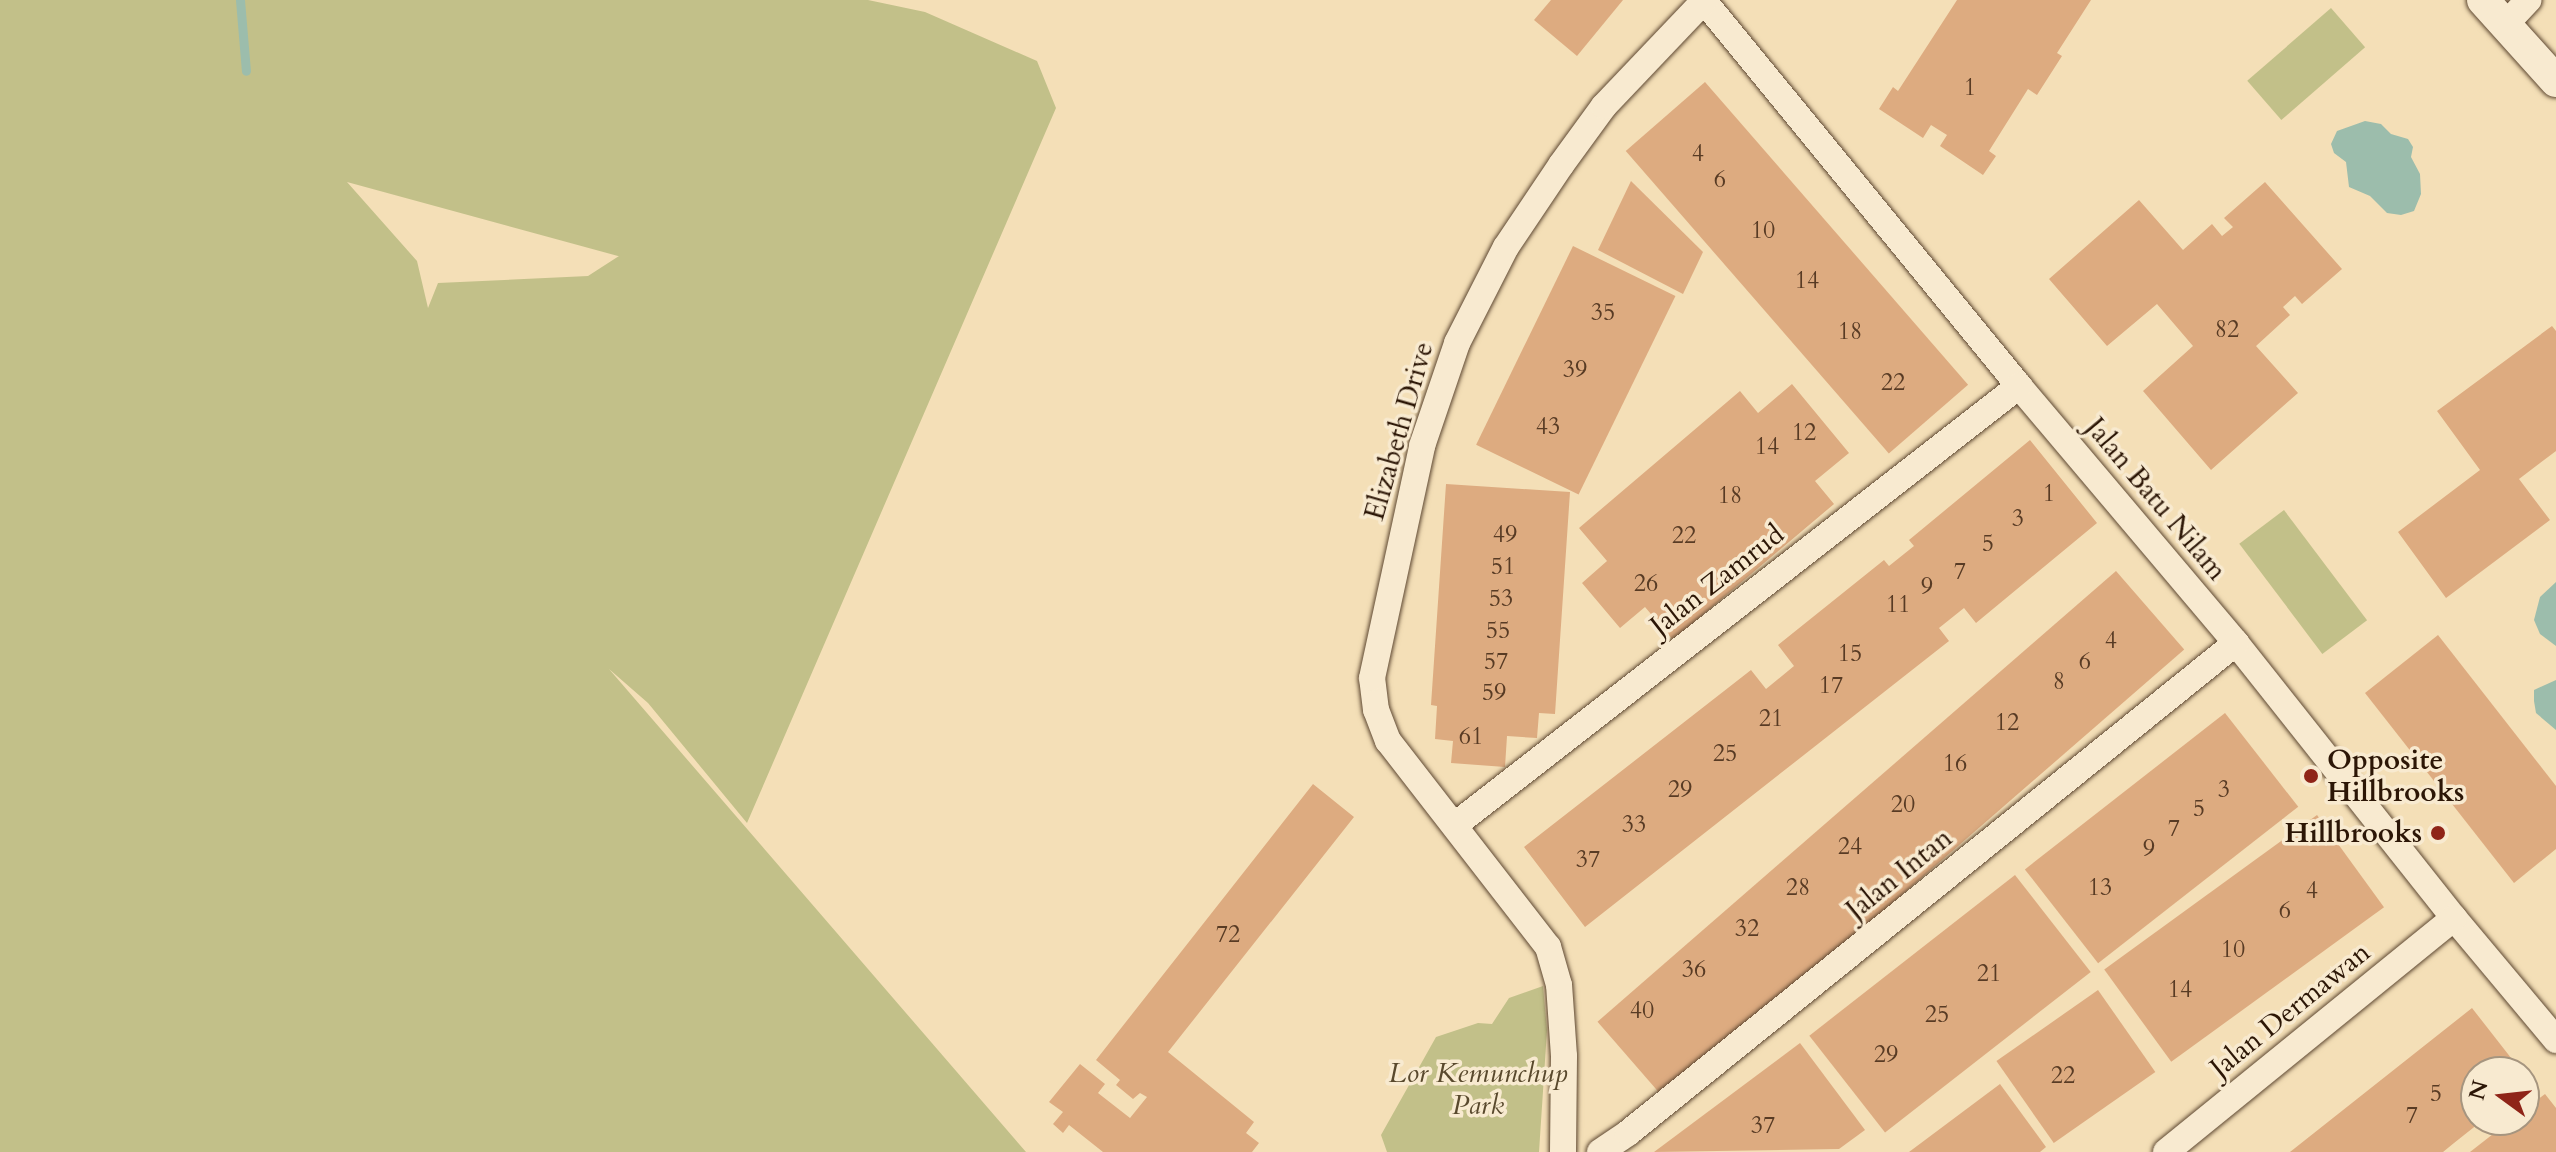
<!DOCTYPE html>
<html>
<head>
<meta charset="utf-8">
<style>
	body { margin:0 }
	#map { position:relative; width:2556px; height:1152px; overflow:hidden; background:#f4dfb7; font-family:Cardo,serif }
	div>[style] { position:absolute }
	.green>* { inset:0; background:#c2c089; transform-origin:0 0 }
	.water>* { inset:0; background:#9cbdac }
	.stream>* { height:9px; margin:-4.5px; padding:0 4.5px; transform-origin:4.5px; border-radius:4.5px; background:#9cbdac }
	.building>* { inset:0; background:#ddab80; transform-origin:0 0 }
	.roads { filter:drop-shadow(0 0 2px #5e4832) drop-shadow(0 0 2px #5e4832) }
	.minor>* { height:26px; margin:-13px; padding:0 13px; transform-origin:13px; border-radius:13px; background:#f8ead0 }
	.tertiary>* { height:32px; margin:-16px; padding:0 16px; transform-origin:16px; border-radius:16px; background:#f8ead0 }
	.dots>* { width:22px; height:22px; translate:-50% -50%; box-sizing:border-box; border:4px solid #f8ead0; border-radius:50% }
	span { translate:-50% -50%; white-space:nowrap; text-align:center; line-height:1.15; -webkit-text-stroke:7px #f8ead0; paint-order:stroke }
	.number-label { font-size:24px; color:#583b24 }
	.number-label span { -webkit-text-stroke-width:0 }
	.street-label { font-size:28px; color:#2c1606 }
	.poi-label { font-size:28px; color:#2c1606; font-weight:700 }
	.left { translate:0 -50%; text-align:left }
	.right { translate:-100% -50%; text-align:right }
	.park-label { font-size:28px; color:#59492d; font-style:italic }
	.north { position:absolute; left:2460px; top:1056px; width:80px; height:80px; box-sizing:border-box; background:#f8ead0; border:2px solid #a6957f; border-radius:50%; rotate:285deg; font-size:22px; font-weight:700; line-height:32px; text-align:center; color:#2c1606 }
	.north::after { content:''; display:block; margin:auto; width:28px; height:36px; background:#8f2418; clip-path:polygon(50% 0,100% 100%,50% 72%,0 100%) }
</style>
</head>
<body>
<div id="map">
	<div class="green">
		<div style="clip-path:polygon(evenodd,0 0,868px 0,925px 12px,1037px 61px,1056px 108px,747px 823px,648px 703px,609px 669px,1026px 1152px,0 1152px,0 0,347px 182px,618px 256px,619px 256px,588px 276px,438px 283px,428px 308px,417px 261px,347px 182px)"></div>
		<div style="left:2331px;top:8px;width:52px;height:111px;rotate:49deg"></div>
		<div style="left:2284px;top:510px;width:138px;height:56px;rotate:53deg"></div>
		<div style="clip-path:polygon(1543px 986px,1547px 1030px,1539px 1152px,1387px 1152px,1381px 1135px,1436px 1037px,1478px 1023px,1492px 1024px,1509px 998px)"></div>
	</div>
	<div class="water">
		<div style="clip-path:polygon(2365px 121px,2381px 124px,2391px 134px,2408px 139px,2413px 147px,2411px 157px,2420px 174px,2421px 194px,2414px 211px,2401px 215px,2387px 213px,2370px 196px,2349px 187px,2346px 162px,2334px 153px,2331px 144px,2337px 131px)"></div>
		<div style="clip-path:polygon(2556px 582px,2556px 646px,2540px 634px,2534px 620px,2540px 597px)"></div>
		<div style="clip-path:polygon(2556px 680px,2556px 730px,2536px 713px,2534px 701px,2534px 690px)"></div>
	</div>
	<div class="stream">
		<div style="left:240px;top:0;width:71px;rotate:85.2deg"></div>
	</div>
	<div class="building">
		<div style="clip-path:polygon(1551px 0,1623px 0,1577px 56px,1534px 20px)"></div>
		<div style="clip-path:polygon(1957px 0,2091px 0,2057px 53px,2062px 56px,2037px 95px,2028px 89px,1989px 151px,1996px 156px,1983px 175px,1940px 146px,1947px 135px,1931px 125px,1923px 138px,1879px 109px,1893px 87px,1898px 91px)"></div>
		<div style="left:1705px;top:82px;width:401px;height:105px;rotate:49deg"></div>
		<div style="clip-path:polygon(1631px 181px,1703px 252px,1683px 294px,1598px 250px)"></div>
		<div style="clip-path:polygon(2265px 182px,2342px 269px,2302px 304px,2295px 296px,2283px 307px,2290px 315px,2256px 346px,2298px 393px,2211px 470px,2143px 391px,2193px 346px,2157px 304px,2107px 346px,2049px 279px,2139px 200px,2183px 250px,2212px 224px,2222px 236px,2233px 227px,2224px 218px)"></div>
		<div style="left:1573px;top:246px;width:114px;height:221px;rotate:26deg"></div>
		<div style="clip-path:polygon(2552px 326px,2556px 331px,2556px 451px,2519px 479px,2550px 520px,2446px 598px,2398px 532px,2480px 470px,2437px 411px)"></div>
		<div style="clip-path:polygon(1792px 384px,1849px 453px,1815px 481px,1834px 504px,1673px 640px,1645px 607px,1620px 628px,1582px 583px,1607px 561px,1579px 528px,1740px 391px,1758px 413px)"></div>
		<div style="clip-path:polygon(2030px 440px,2097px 523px,1976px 623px,1964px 608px,1939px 628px,1949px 641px,1585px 927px,1524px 847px,1751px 670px,1766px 689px,1794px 666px,1778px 645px,1884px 560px,1889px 566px,1914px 546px,1909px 540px)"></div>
		<div style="clip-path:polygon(1446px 484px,1570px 492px,1555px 714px,1539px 713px,1537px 738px,1507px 736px,1505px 767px,1451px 763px,1453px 741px,1435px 739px,1437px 706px,1431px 705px)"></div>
		<div style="left:2116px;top:571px;width:104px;height:687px;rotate:49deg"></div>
		<div style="clip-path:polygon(2438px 635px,2556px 786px,2556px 849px,2514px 883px,2365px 693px)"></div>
		<div style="left:2225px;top:713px;width:119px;height:254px;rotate:52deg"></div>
		<div style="clip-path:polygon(1313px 784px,1354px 817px,1168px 1052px,1254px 1122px,1246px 1133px,1259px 1143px,1252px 1152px,1103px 1152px,1069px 1125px,1063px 1133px,1053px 1124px,1063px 1112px,1049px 1102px,1080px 1064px,1105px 1084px,1098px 1093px,1130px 1118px,1147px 1097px,1140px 1093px,1133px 1099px,1116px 1085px,1120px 1080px,1096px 1060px)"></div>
		<div style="left:2317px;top:815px;width:114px;height:263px;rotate:54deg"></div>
		<div style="left:2015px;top:875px;width:123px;height:261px;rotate:52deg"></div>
		<div style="left:2098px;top:990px;width:100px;height:124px;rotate:55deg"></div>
		<div style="clip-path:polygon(2472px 1008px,2522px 1072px,2476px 1072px,2476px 1120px,2483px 1120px,2454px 1143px,2443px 1152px,2290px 1152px)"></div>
		<div style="clip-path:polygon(1800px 1043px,1865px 1130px,1839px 1149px,1654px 1152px)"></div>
		<div style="clip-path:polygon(2000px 1084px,2046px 1147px,2040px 1152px,1909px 1152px)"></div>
		<div style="clip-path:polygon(2545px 1094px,2556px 1108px,2556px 1152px,2470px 1152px,2511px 1120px,2524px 1120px,2524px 1110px)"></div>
	</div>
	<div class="roads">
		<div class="minor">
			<div style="left:1704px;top:1px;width:497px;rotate:50.7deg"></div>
			<div style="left:2019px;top:386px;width:336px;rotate:49.8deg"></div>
			<div style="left:2236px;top:643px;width:351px;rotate:51.6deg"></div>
			<div style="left:2454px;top:918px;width:159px;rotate:50.1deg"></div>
			<div style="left:2506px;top:24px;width:33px;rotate:-47deg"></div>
			<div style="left:1455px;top:825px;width:715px;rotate:-37.9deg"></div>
			<div style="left:1563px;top:1152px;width:96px;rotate:-89.4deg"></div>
			<div style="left:1564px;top:1056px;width:71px;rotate:-94deg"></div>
			<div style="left:1559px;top:985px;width:40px;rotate:-106deg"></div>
			<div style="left:1548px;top:947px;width:261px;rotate:-127.8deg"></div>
			<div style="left:1388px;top:741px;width:33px;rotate:-111deg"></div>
			<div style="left:1376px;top:710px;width:32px;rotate:-97deg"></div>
			<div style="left:1372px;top:678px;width:237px;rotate:-77.8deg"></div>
			<div style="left:1422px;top:446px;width:109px;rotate:-71.2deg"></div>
			<div style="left:1457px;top:343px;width:108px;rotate:-63deg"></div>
			<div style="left:1506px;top:247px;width:99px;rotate:-56.1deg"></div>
			<div style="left:1561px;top:165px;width:73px;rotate:-53.9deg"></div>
			<div style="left:1604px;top:106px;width:146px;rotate:-46.4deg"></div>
			<div style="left:1600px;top:1152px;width:34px;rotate:-34deg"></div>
			<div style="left:1628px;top:1133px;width:781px;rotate:-38.87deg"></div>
			<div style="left:2166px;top:1152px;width:371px;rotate:-39.1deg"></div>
		</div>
		<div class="tertiary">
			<div style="left:2483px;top:0;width:109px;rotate:48deg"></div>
		</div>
	</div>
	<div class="dots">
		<div style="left:2311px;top:776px;background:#8f2418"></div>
		<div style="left:2438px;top:833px;background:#8f2418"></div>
	</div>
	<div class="number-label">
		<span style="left:1970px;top:88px">1</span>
		<span style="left:1698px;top:154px">4</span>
		<span style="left:1720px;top:180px">6</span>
		<span style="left:1763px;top:231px">10</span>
		<span style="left:1807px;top:281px">14</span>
		<span style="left:1603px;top:313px">35</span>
		<span style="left:2227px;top:330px">82</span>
		<span style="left:1850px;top:332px">18</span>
		<span style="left:1575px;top:370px">39</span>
		<span style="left:1893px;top:383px">22</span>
		<span style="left:1548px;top:427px">43</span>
		<span style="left:1804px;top:433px">12</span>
		<span style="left:1767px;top:447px">14</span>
		<span style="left:2049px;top:494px">1</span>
		<span style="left:1730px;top:496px">18</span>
		<span style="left:2018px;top:519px">3</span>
		<span style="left:1505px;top:535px">49</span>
		<span style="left:1684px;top:536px">22</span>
		<span style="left:1988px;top:544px">5</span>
		<span style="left:1503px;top:567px">51</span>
		<span style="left:1960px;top:572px">7</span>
		<span style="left:1646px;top:584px">26</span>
		<span style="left:1927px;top:587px">9</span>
		<span style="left:1501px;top:599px">53</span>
		<span style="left:1898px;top:605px">11</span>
		<span style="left:1498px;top:631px">55</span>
		<span style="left:2111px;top:641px">4</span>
		<span style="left:1850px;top:654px">15</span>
		<span style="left:1496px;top:662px">57</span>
		<span style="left:2085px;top:662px">6</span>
		<span style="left:2059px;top:682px">8</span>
		<span style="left:1831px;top:686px">17</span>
		<span style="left:1494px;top:693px">59</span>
		<span style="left:1771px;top:719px">21</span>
		<span style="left:2007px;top:723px">12</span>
		<span style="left:1471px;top:737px">61</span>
		<span style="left:1725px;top:754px">25</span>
		<span style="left:1955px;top:764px">16</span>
		<span style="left:1680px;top:790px">29</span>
		<span style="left:2224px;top:790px">3</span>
		<span style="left:1903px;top:805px">20</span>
		<span style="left:2199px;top:809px">5</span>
		<span style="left:1634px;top:825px">33</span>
		<span style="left:2174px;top:829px">7</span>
		<span style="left:1850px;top:847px">24</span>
		<span style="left:2149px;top:849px">9</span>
		<span style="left:1588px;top:860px">37</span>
		<span style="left:1798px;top:888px">28</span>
		<span style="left:2100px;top:888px">13</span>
		<span style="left:2312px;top:891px">4</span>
		<span style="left:2285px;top:911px">6</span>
		<span style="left:1747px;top:929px">32</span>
		<span style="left:1228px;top:935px">72</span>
		<span style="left:2233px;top:950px">10</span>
		<span style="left:1694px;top:970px">36</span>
		<span style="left:1989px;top:974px">21</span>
		<span style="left:2180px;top:990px">14</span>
		<span style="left:1642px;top:1011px">40</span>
		<span style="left:1937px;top:1015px">25</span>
		<span style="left:1886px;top:1055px">29</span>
		<span style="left:2063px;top:1076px">22</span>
		<span style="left:2436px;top:1094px">5</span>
		<span style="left:2412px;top:1116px">7</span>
		<span style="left:1763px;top:1126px">37</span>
	</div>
	<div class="street-label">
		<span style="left:1399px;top:431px;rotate:-74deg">Elizabeth Drive</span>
		<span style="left:2156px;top:499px;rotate:50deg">Jalan Batu Nilam</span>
		<span style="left:1717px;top:580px;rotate:-38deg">Jalan Zamrud</span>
		<span style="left:1899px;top:874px;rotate:-39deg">Jalan Intan</span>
		<span style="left:2290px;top:1010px;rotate:-39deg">Jalan Dermawan</span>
	</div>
	<div class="poi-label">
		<span class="left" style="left:2327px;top:776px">Opposite<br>Hillbrooks</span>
		<span class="right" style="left:2422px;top:833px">Hillbrooks</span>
	</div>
	<div class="park-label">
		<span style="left:1478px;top:1089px">Lor Kemunchup<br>Park</span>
	</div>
	<div class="north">N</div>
</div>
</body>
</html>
